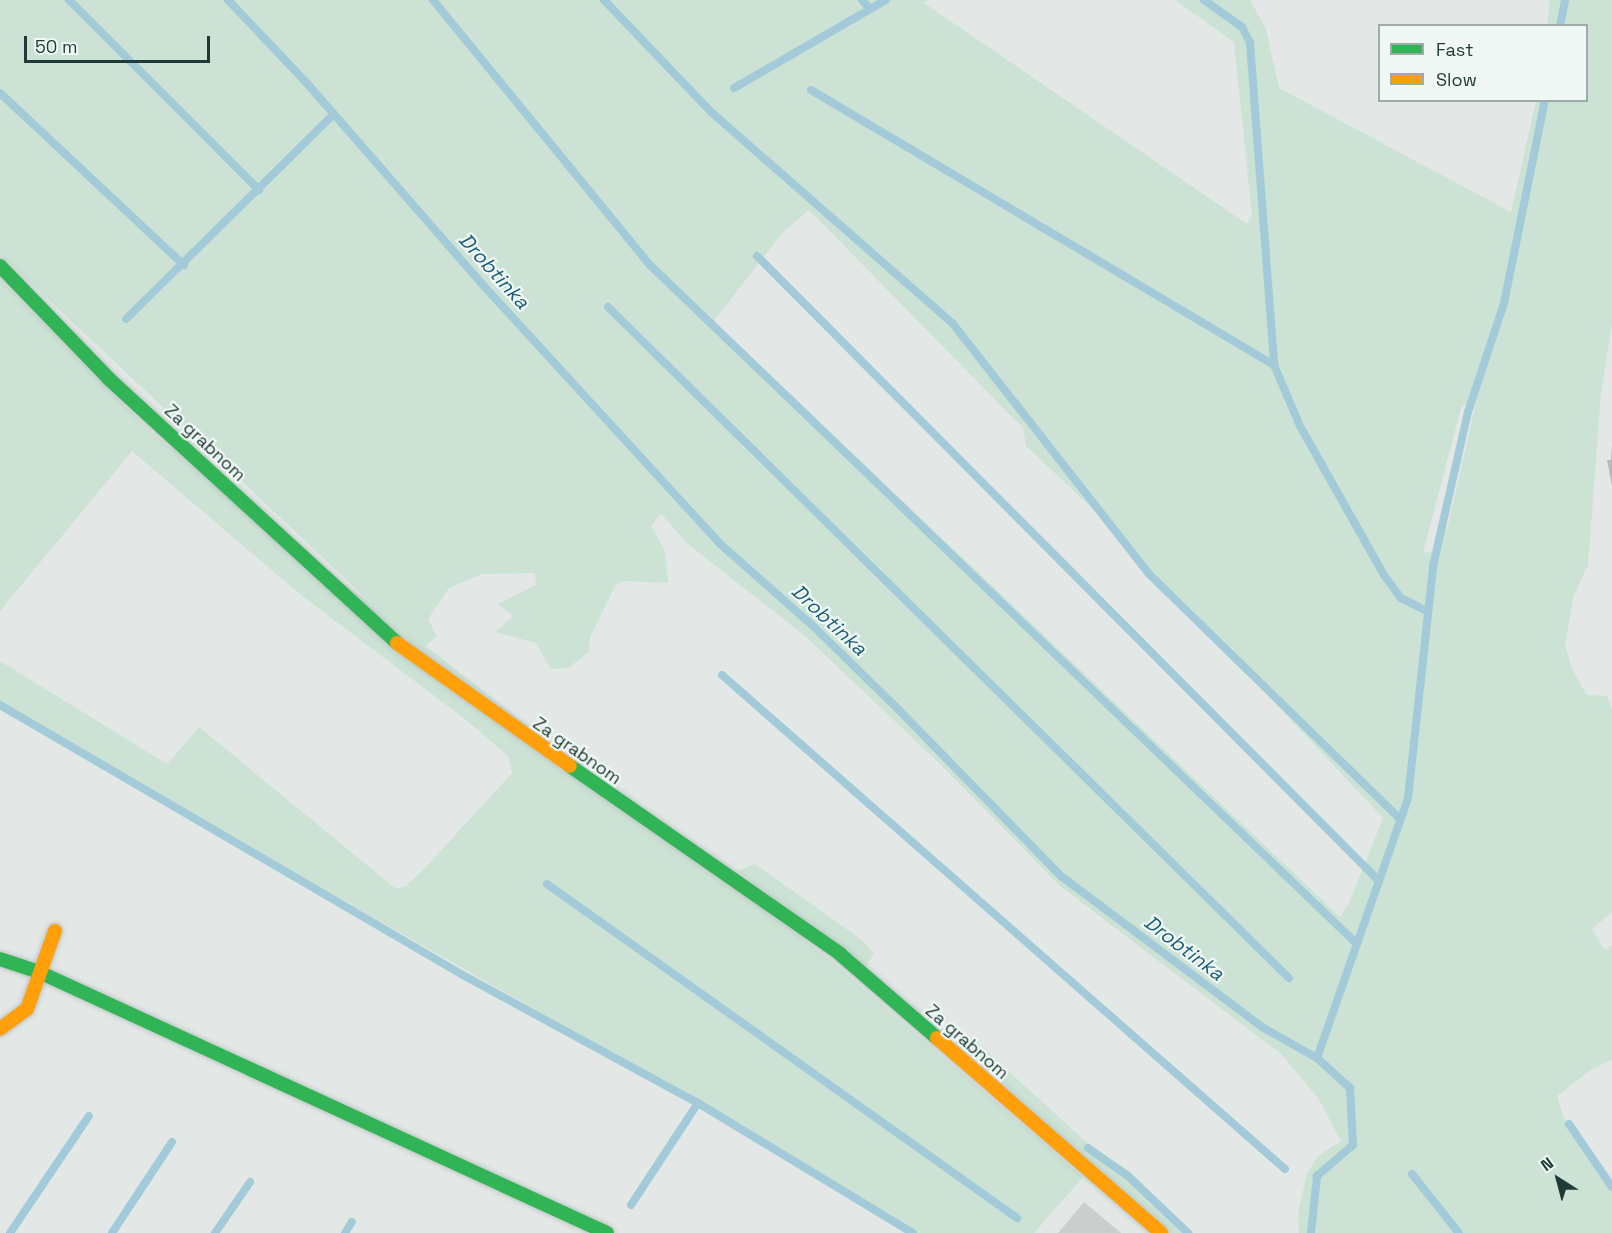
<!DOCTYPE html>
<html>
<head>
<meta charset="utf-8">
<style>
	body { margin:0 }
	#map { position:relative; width:1612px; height:1233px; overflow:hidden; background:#e3e8e6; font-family:"Space Grotesk",sans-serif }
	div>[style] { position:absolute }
	.green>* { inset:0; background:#cbe2d4 }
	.shadow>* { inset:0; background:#0003 }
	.stream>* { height:8px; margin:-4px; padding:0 4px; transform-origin:4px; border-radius:4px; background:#a2cad8 }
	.building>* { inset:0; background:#cacfce }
	.roads { filter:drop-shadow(0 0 2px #bec6c4) drop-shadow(0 0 2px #bec6c4) }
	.fast>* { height:14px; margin:-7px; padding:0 7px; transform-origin:7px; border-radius:7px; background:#30b455 }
	.slow>* { height:14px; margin:-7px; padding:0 7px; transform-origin:7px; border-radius:7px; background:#ff9f0a }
	span { translate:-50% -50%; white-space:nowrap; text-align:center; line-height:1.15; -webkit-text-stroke:4.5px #f0f8f5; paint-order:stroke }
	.street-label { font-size:18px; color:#203b37 }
	.water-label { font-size:20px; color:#195d78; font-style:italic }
	.legend { position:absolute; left:1378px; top:24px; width:210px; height:78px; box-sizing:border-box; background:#f0f8f5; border:2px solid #9daca9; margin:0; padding:8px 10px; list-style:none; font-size:18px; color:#203b37 }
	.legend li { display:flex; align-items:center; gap:12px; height:30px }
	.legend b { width:30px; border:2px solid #9daca9 }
	.north { position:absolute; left:1528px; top:1149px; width:60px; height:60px; -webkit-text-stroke:4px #f0f8f5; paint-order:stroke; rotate:324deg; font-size:16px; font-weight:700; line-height:24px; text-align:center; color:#203b37 }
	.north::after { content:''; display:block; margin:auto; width:21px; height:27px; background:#203b37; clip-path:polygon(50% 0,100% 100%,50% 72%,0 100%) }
	.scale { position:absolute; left:24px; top:36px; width:186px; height:27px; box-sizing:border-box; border:3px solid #203b37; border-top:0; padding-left:8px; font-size:18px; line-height:21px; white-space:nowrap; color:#203b37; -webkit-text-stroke:4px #f0f8f5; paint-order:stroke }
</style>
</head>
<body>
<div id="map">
	<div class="green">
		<div style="clip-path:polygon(evenodd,0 0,927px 0,924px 3px,1247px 224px,1252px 216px,1234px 42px,1175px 0,1250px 0,1266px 29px,1279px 88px,1511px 212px,1536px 101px,1586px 100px,1586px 26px,1547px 25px,1550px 0,1612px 0,1612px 325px,1601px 393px,1588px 565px,1573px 598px,1565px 645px,1572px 669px,1587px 695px,1607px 696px,1612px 709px,1612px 912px,1592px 929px,1605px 950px,1612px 945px,1612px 1059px,1591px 1070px,1557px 1096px,1564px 1118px,1612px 1182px,1612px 1233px,1299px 1233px,1298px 1214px,1306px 1176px,1318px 1156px,1341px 1141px,1318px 1098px,1281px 1054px,1060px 886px,939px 763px,805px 636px,688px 544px,661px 514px,651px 526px,665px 551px,668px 583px,623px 581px,615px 586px,590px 637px,589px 652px,568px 668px,551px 669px,536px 643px,495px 632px,513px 616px,498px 604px,536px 585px,535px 573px,482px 574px,449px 588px,428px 619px,437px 636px,421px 650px,0 254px,0 0,809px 210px,1023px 428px,1026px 446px,1094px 510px,1383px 818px,1349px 903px,1340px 917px,714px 321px,783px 232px,809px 210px,0 0,1478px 394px,1448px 525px,1438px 551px,1423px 553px,1461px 408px,1478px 394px)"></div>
		<div style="clip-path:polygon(0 279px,153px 434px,831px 961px,1083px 1177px,1034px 1233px,914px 1233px,666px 1084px,0 705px,0 661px,167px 764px,199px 727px,396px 889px,406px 886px,425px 868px,512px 773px,508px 756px,465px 719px,301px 595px,132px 451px,0 611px)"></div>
		<div style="clip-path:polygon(755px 864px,862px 940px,874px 953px,865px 969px,738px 871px)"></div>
		<div style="clip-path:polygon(972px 1038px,1159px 1208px,1183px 1233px,1169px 1233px,955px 1045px)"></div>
	</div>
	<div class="shadow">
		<div style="clip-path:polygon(1612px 445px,1612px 486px,1607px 460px,1611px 460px)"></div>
	</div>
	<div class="stream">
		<div style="left:69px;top:0;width:269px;rotate:45deg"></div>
		<div style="left:228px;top:0;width:112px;rotate:46.5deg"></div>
		<div style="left:305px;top:81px;width:269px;rotate:48.9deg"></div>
		<div style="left:482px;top:284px;width:351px;rotate:47.5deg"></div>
		<div style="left:719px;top:543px;width:124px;rotate:41.4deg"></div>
		<div style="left:812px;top:625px;width:116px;rotate:44.3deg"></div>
		<div style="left:895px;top:706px;width:238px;rotate:45.7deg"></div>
		<div style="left:1061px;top:876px;width:251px;rotate:36.9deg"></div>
		<div style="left:1262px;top:1027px;width:63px;rotate:29.4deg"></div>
		<div style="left:1317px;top:1058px;width:45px;rotate:42.3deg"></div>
		<div style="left:1350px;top:1088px;width:57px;rotate:87deg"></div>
		<div style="left:1353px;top:1145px;width:48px;rotate:139.3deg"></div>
		<div style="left:1317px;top:1176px;width:57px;rotate:96deg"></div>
		<div style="left:433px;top:0;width:343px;rotate:50.7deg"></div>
		<div style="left:650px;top:265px;width:980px;rotate:43.84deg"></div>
		<div style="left:604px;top:0;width:155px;rotate:46.3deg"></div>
		<div style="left:711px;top:112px;width:322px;rotate:41.2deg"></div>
		<div style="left:953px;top:324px;width:318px;rotate:51.9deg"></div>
		<div style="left:1149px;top:574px;width:351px;rotate:44.3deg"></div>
		<div style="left:862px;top:0;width:12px;rotate:48deg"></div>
		<div style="left:1204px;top:0;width:47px;rotate:35.4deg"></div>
		<div style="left:1242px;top:27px;width:18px;rotate:63deg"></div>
		<div style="left:1250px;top:43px;width:323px;rotate:85.7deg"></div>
		<div style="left:1274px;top:365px;width:66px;rotate:66.9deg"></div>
		<div style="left:1300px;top:426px;width:171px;rotate:60.6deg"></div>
		<div style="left:1384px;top:575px;width:29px;rotate:54deg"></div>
		<div style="left:1401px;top:598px;width:30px;rotate:27deg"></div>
		<div style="left:1560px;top:26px;width:26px;rotate:-79deg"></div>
		<div style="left:734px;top:88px;width:176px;rotate:-30.1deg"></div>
		<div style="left:811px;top:90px;width:539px;rotate:30.71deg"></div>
		<div style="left:0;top:93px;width:252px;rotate:43.1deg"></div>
		<div style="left:757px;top:256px;width:882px;rotate:45.14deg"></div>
		<div style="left:608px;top:307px;width:956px;rotate:44.58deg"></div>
		<div style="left:126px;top:319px;width:292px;rotate:-44.6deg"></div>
		<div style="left:722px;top:675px;width:749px;rotate:41.27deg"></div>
		<div style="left:0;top:705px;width:534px;rotate:30.26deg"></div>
		<div style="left:461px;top:974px;width:270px;rotate:28.6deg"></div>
		<div style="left:698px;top:1103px;width:251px;rotate:31.2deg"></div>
		<div style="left:547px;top:884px;width:577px;rotate:35.4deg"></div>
		<div style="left:1317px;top:1058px;width:275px;rotate:-70.7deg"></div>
		<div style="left:1408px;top:798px;width:233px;rotate:-83.8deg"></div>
		<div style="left:1433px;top:566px;width:158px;rotate:-77.2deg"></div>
		<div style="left:1468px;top:412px;width:115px;rotate:-71.7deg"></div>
		<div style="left:1504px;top:303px;width:207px;rotate:-78.6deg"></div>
		<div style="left:1569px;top:1124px;width:76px;rotate:55.7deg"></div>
		<div style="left:1088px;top:1148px;width:49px;rotate:35deg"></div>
		<div style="left:1128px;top:1176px;width:83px;rotate:43.5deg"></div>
		<div style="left:1412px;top:1174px;width:75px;rotate:51.5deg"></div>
		<div style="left:631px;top:1205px;width:122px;rotate:-56.7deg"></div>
		<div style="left:10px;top:1233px;width:141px;rotate:-56deg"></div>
		<div style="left:112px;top:1233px;width:109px;rotate:-56.6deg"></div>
		<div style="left:215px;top:1233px;width:62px;rotate:-55.5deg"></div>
		<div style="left:345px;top:1233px;width:13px;rotate:-58deg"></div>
	</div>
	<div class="building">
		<div style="clip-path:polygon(1084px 1202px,1121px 1233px,1058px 1233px)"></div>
	</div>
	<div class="roads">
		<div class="fast">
			<div style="left:0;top:266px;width:157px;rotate:46deg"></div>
			<div style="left:109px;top:379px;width:391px;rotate:42.5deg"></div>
			<div style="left:570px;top:766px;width:329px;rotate:34.8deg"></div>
			<div style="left:840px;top:954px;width:128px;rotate:40.9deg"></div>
			<div style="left:0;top:959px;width:41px;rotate:18.4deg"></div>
			<div style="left:39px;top:972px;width:625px;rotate:24.68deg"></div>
		</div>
		<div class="slow">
			<div style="left:397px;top:643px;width:212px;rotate:35.4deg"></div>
			<div style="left:0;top:1029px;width:34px;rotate:-37deg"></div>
			<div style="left:27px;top:1009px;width:83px;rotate:-70.3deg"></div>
			<div style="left:937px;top:1038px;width:297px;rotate:41deg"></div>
		</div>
	</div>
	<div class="street-label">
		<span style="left:205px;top:443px;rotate:43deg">Za grabnom</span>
		<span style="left:577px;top:751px;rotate:35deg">Za grabnom</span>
		<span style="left:967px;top:1042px;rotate:41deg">Za grabnom</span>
	</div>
	<div class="water-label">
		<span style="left:494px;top:271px;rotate:48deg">Drobtinka</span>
		<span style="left:829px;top:620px;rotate:43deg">Drobtinka</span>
		<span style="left:1184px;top:948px;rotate:37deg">Drobtinka</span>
	</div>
	<ul class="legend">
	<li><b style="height:8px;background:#30b455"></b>Fast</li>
	<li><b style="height:8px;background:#ff9f0a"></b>Slow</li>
	</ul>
	<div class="north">N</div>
	<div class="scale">50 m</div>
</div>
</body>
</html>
